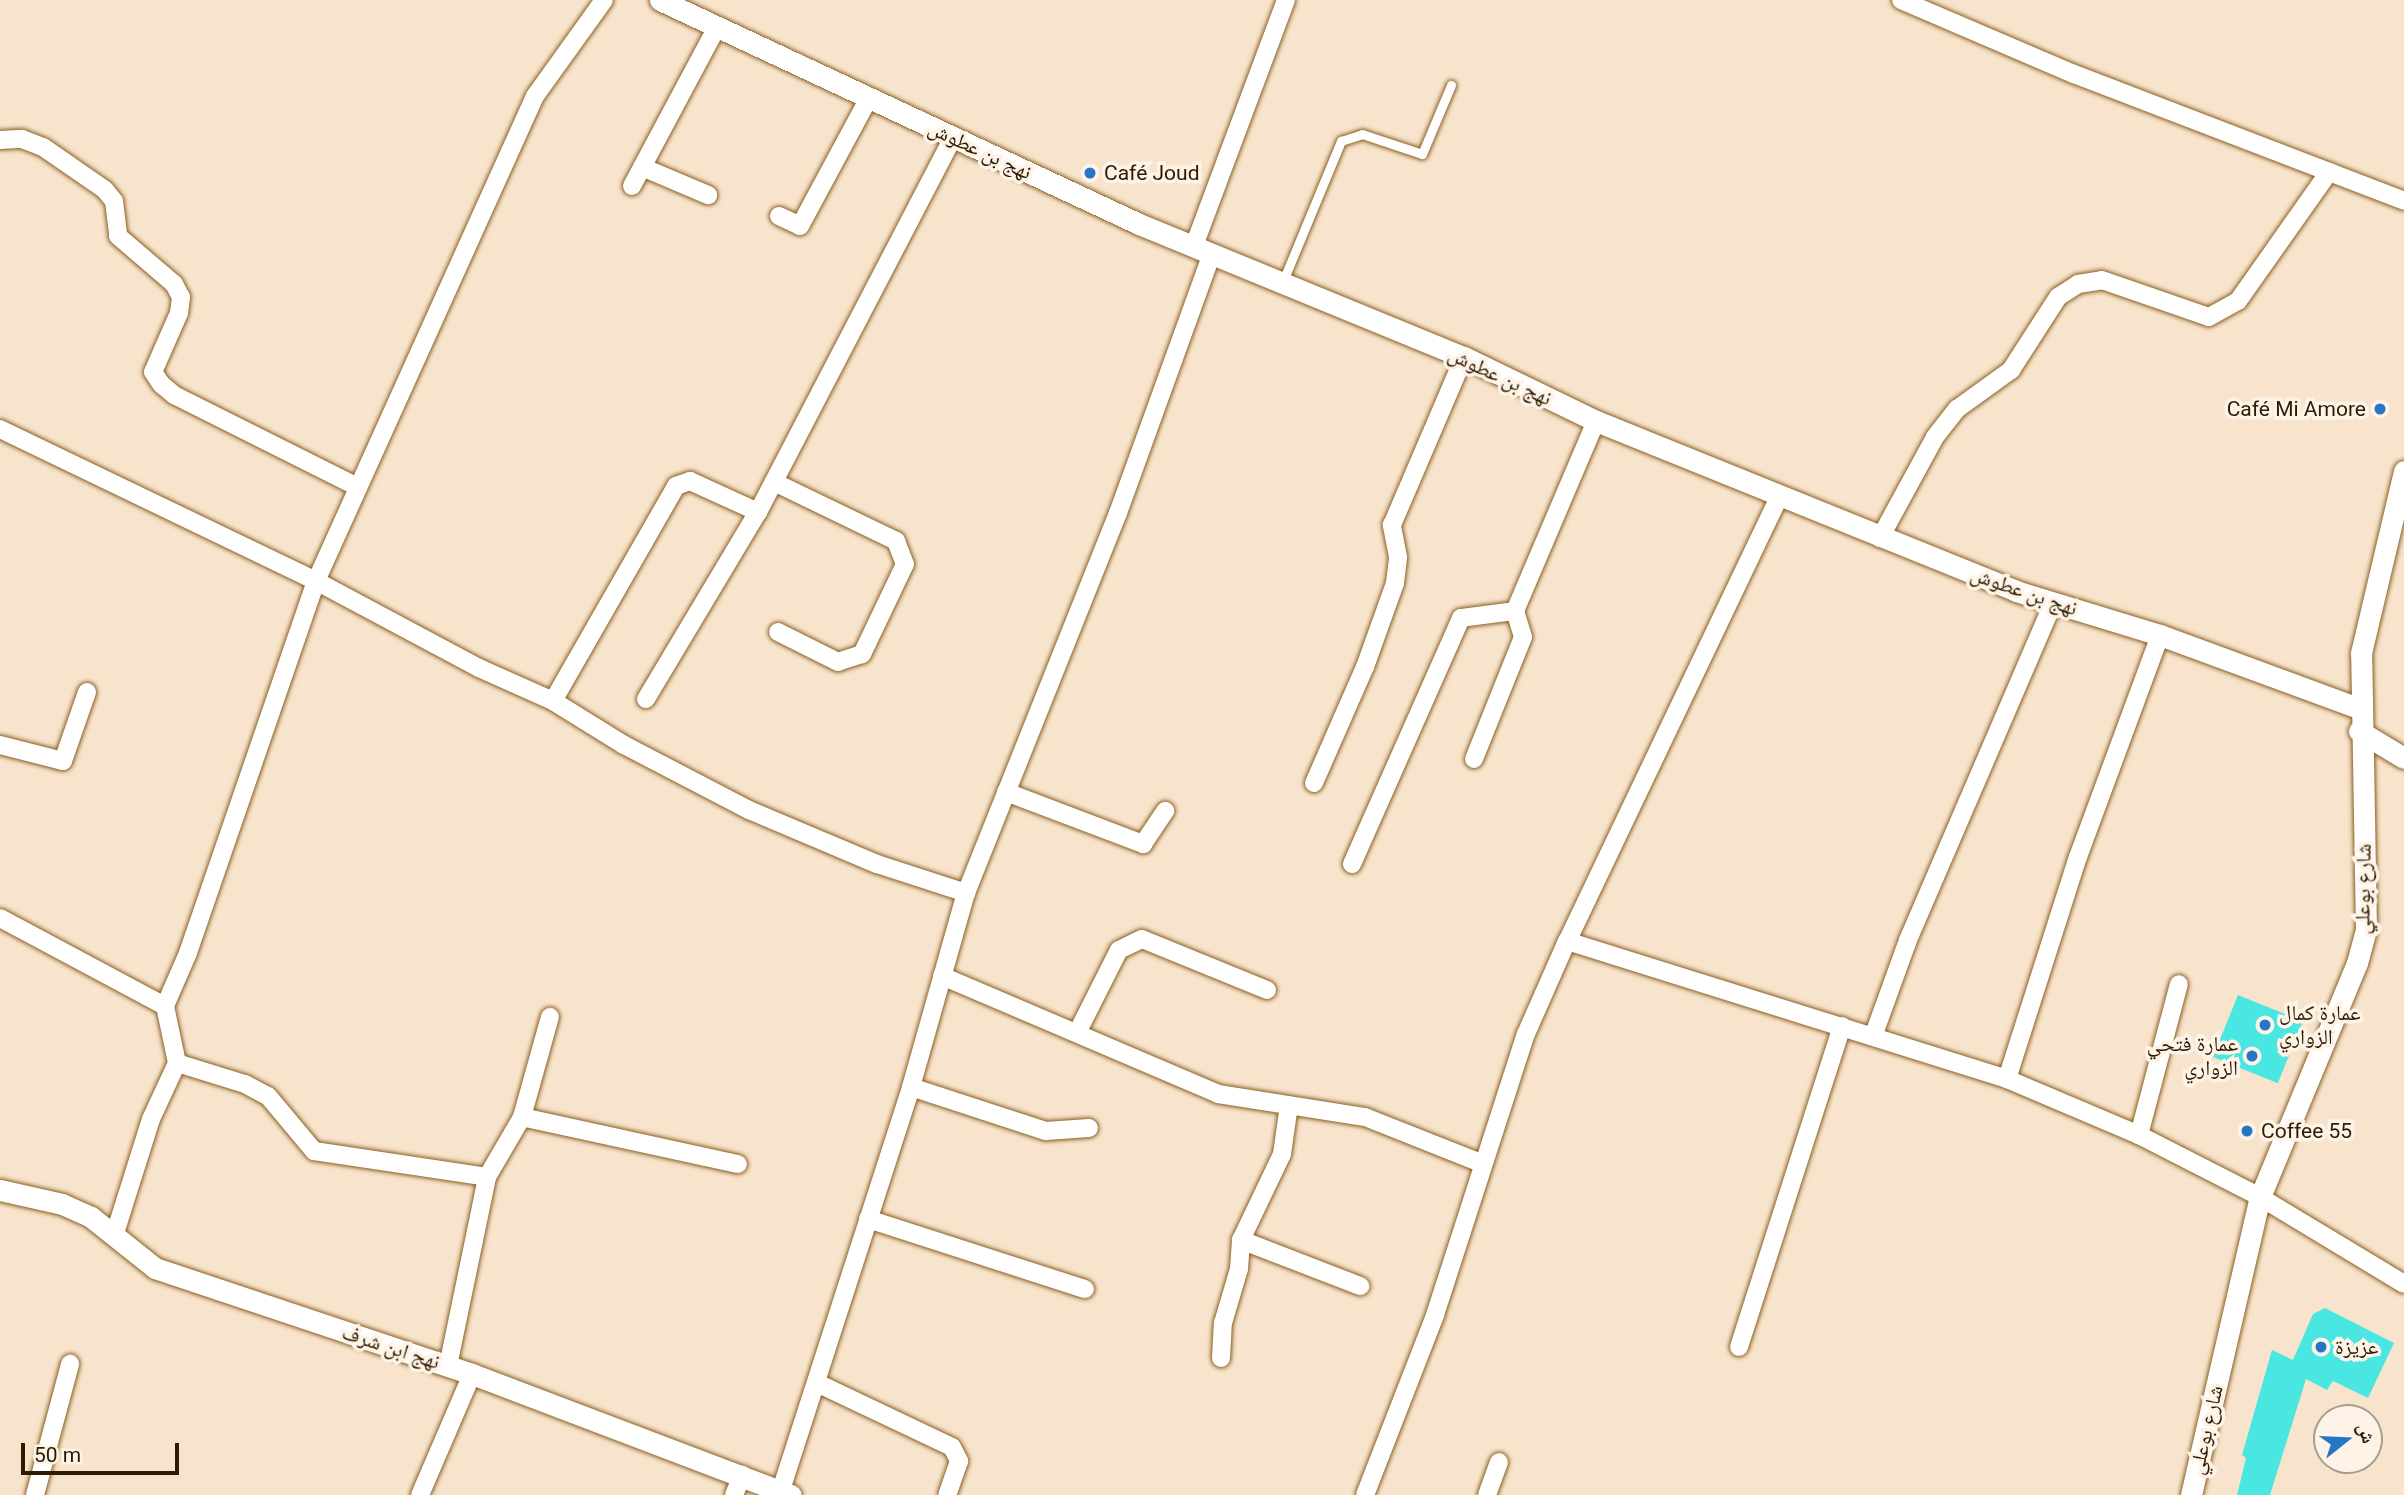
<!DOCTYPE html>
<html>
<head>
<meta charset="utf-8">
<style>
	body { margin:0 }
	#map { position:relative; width:2404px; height:1495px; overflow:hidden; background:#f8e4cc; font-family:Roboto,"Noto Naskh Arabic",sans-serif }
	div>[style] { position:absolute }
	.building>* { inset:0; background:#4ae6e1; transform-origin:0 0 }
	.roads { filter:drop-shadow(0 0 2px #8b5f20) drop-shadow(0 0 2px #8b5f20) }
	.service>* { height:9px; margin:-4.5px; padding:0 4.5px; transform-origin:4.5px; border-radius:4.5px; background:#fff }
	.minor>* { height:18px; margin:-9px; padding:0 9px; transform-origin:9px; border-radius:9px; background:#fff }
	.tertiary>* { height:21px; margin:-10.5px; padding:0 10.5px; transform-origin:10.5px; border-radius:10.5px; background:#fff }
	.dots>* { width:19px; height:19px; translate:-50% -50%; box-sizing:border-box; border:4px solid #fdf3e7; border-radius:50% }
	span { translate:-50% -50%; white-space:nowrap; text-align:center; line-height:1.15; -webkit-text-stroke:7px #fdf3e7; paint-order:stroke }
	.street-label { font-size:21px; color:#2d1b02 }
	.poi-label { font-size:21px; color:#2d1b02 }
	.left { translate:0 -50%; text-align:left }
	.right { translate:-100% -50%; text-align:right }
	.north { position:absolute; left:2313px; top:1404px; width:70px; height:70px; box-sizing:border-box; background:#fdf3e7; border:2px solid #aa9d8b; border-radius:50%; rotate:72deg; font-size:19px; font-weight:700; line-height:28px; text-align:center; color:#2d1b02 }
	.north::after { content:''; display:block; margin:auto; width:24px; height:32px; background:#2576c5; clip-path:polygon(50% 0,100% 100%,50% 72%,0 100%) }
	.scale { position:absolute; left:21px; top:1443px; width:158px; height:32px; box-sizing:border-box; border:4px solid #2d1b02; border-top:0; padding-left:9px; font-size:21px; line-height:24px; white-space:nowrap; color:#2d1b02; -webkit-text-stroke:5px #fdf3e7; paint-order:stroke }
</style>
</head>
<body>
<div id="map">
	<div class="building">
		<div style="left:2238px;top:995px;width:70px;height:67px;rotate:22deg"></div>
		<div style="clip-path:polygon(2325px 1308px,2394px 1343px,2368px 1398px,2333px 1381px,2327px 1390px,2306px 1379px,2270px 1495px,2237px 1495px,2246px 1458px,2242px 1455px,2272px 1350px,2293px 1360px,2313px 1314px)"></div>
	</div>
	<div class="roads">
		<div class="service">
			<div style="left:1283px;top:281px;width:152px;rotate:-67.5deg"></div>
			<div style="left:1341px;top:141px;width:22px;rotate:-18deg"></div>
			<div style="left:1362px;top:134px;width:63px;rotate:18.4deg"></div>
			<div style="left:1422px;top:154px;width:75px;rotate:-67.2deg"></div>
		</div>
		<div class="minor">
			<div style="left:604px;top:0;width:118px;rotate:125.7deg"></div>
			<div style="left:535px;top:96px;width:532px;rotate:114.3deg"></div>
			<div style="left:316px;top:581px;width:185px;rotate:28.1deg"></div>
			<div style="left:479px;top:668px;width:81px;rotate:24deg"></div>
			<div style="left:553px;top:701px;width:84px;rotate:31.8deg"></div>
			<div style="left:624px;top:745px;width:141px;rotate:27.5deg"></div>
			<div style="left:749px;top:810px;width:139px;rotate:22.9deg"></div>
			<div style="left:877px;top:864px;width:94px;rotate:18deg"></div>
			<div style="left:1901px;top:0;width:188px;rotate:23.2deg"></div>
			<div style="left:2074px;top:74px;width:354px;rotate:21deg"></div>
			<div style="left:0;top:140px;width:22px;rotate:-3deg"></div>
			<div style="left:22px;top:139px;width:22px;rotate:21deg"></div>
			<div style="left:43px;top:147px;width:75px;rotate:34.7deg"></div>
			<div style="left:105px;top:190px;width:14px;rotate:51deg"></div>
			<div style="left:114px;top:201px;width:35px;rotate:83deg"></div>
			<div style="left:118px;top:236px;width:74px;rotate:40.6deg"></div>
			<div style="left:174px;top:284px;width:15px;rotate:62deg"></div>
			<div style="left:181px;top:297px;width:16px;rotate:97deg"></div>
			<div style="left:179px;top:313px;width:64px;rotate:113.8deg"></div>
			<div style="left:153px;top:372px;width:14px;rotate:56deg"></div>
			<div style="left:161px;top:384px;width:17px;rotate:40deg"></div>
			<div style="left:174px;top:395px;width:206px;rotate:26.6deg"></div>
			<div style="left:642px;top:167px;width:72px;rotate:23deg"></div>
			<div style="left:632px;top:186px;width:180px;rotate:-61.9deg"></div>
			<div style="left:779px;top:216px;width:23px;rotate:25deg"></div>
			<div style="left:800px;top:226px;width:145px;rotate:-61.7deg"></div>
			<div style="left:1194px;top:246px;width:263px;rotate:-69.5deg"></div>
			<div style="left:0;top:429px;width:351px;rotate:25.7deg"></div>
			<div style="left:316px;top:581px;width:393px;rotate:109deg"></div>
			<div style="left:188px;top:953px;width:58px;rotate:113.5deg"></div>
			<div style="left:165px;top:1006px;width:58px;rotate:78.1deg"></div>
			<div style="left:177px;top:1063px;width:62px;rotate:114.9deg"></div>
			<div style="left:151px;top:1119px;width:120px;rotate:107.5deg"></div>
			<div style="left:774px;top:482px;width:136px;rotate:25.8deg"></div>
			<div style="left:896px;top:541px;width:25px;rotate:69deg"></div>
			<div style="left:905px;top:564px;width:100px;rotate:115.5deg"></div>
			<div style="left:862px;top:654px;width:25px;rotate:162deg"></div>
			<div style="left:838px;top:662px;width:67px;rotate:-153.4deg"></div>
			<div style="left:1780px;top:495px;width:494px;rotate:115.5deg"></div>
			<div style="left:1567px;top:941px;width:461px;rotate:17.4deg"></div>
			<div style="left:2007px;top:1079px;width:143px;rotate:23deg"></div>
			<div style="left:2139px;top:1135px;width:136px;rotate:27.1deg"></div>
			<div style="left:2260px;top:1197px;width:168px;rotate:31.1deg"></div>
			<div style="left:1880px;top:538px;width:115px;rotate:-61.4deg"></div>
			<div style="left:1935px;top:437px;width:36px;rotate:-52deg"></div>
			<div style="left:1957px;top:409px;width:67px;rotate:-35.8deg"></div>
			<div style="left:2011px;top:370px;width:87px;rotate:-57.2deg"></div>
			<div style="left:2058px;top:297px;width:24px;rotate:-33deg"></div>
			<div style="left:2078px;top:284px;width:24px;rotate:-9deg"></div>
			<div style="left:2102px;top:280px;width:113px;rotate:19.1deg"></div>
			<div style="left:2209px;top:317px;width:33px;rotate:-29deg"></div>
			<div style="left:2238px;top:301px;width:158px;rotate:-54.8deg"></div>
			<div style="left:646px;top:699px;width:218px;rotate:-59.1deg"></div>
			<div style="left:553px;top:701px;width:248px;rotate:-60.2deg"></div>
			<div style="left:676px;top:486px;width:15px;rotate:-20deg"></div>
			<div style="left:690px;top:481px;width:75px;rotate:24.5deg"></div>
			<div style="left:758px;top:512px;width:423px;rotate:-62.5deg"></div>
			<div style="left:0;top:745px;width:65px;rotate:14.3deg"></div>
			<div style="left:63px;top:761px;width:73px;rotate:-70.8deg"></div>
			<div style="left:1474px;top:759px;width:131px;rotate:-68.1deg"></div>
			<div style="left:1523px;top:637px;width:27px;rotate:-107deg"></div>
			<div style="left:1515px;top:611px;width:207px;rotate:-66.9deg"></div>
			<div style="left:1314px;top:783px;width:127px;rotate:-66.3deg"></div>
			<div style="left:1365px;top:667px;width:89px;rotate:-70.3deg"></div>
			<div style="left:1395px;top:583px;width:26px;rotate:-83deg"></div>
			<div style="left:1398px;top:557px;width:33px;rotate:-101deg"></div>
			<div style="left:1392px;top:525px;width:183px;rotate:-66.8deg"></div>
			<div style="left:1006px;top:792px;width:147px;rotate:20.8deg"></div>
			<div style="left:1143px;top:844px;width:40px;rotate:-56deg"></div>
			<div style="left:1352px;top:864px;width:269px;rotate:-66.1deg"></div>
			<div style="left:1461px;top:618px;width:54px;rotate:-7.4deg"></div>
			<div style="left:0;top:918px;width:187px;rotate:28.1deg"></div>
			<div style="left:942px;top:976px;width:300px;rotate:23.1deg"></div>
			<div style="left:1218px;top:1094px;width:149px;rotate:8.9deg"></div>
			<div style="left:1365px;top:1117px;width:125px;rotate:21.6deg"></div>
			<div style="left:1077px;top:1033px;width:93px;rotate:-63.2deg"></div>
			<div style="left:1119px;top:950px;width:25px;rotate:-26deg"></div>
			<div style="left:1142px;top:939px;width:135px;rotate:22.2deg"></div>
			<div style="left:1874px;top:1034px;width:100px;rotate:-70.1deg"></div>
			<div style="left:1908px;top:940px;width:367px;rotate:-66.7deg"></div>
			<div style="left:177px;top:1063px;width:71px;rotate:17.2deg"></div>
			<div style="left:245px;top:1084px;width:26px;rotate:28deg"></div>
			<div style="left:268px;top:1096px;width:72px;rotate:50.1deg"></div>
			<div style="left:314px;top:1151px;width:175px;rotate:8.5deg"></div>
			<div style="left:487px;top:1177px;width:69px;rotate:-59.7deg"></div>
			<div style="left:522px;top:1117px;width:104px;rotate:-74.4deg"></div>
			<div style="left:2007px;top:1079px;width:233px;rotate:-72.3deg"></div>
			<div style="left:2078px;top:857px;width:237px;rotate:-69.7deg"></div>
			<div style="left:911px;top:1087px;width:142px;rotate:18.1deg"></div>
			<div style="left:1046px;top:1131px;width:43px;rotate:-4deg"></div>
			<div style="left:522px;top:1117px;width:221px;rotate:12.3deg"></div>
			<div style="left:2139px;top:1135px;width:156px;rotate:-75.2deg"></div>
			<div style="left:868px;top:1219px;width:228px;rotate:17.9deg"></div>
			<div style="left:1241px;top:1240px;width:128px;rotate:21.1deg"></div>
			<div style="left:1739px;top:1347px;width:337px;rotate:-72.2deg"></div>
			<div style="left:1221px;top:1358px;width:35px;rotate:-87deg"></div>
			<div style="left:1223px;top:1323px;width:56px;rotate:-73.5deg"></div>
			<div style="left:1239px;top:1269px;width:29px;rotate:-86deg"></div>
			<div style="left:1241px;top:1240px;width:95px;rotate:-64.5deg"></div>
			<div style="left:1282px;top:1154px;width:49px;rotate:-81.9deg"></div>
			<div style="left:448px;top:1366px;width:193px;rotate:-78.3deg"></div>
			<div style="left:817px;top:1383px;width:149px;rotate:25.4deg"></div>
			<div style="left:952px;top:1447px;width:16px;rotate:63deg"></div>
			<div style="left:959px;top:1461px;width:36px;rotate:109deg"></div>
			<div style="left:781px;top:1490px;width:423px;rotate:-72.1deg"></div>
			<div style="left:911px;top:1087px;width:202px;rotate:-74.2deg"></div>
			<div style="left:966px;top:893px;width:409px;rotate:-68.2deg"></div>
			<div style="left:1118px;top:513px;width:276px;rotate:-70.1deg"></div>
			<div style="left:35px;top:1495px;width:136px;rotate:-75deg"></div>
			<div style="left:420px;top:1495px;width:132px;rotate:-66.7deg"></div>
			<div style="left:734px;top:1495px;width:22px;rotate:-68deg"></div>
			<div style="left:1365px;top:1495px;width:193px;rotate:-68.7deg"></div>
			<div style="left:1435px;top:1315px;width:295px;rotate:-72.1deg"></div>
			<div style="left:1526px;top:1034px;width:102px;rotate:-66.2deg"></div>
			<div style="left:1487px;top:1495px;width:35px;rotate:-70deg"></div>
		</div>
		<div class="tertiary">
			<div style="left:660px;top:0;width:529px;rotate:25.06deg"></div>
			<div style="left:1139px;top:224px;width:351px;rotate:22.3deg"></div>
			<div style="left:1464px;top:357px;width:147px;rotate:25.9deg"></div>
			<div style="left:1596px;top:421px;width:453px;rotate:22deg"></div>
			<div style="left:2016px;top:591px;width:151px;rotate:17deg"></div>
			<div style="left:2160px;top:635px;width:211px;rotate:20.2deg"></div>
			<div style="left:2359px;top:731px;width:52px;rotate:31deg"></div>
			<div style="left:0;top:1190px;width:64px;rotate:12.7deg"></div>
			<div style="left:62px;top:1204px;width:32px;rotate:24deg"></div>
			<div style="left:91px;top:1217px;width:82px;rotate:38.6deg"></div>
			<div style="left:155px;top:1268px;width:334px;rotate:18.5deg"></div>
			<div style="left:472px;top:1374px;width:341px;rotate:20.8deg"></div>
			<div style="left:2191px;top:1495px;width:306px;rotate:-77deg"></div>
			<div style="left:2260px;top:1197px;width:253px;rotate:-67.5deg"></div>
			<div style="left:2357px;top:963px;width:34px;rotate:-75deg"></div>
			<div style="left:2366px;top:930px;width:277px;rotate:-91deg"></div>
			<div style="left:2361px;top:653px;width:187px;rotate:-76.7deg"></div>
		</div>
	</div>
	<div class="dots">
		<div style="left:1090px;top:173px;background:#2576c5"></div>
		<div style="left:2380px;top:409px;background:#2576c5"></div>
		<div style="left:2265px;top:1025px;background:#2576c5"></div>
		<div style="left:2252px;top:1056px;background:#2576c5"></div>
		<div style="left:2247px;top:1131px;background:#2576c5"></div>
		<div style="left:2321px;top:1347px;background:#2576c5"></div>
	</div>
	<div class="street-label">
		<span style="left:980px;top:150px;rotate:25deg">نهج بن عطوش</span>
		<span style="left:1500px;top:376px;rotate:25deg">نهج بن عطوش</span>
		<span style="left:2024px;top:591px;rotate:19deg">نهج بن عطوش</span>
		<span style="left:2363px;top:889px;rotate:-89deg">شارع بوعلي</span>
		<span style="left:391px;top:1347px;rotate:18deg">نهج ابن شرف</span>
		<span style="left:2206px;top:1430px;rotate:-77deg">شارع بوعلي</span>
	</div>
	<div class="poi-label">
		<span class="left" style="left:1104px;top:173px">Café Joud</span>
		<span class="right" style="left:2366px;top:409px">Café Mi Amore</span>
		<span class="left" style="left:2279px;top:1025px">عمارة كمال<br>الزواري</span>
		<span class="right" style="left:2238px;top:1056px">عمارة فتحي<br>الزواري</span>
		<span class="left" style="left:2261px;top:1131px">Coffee 55</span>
		<span class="left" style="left:2335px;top:1347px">عزيزة</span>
	</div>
	<div class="north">ش</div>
	<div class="scale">50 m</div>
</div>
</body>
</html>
